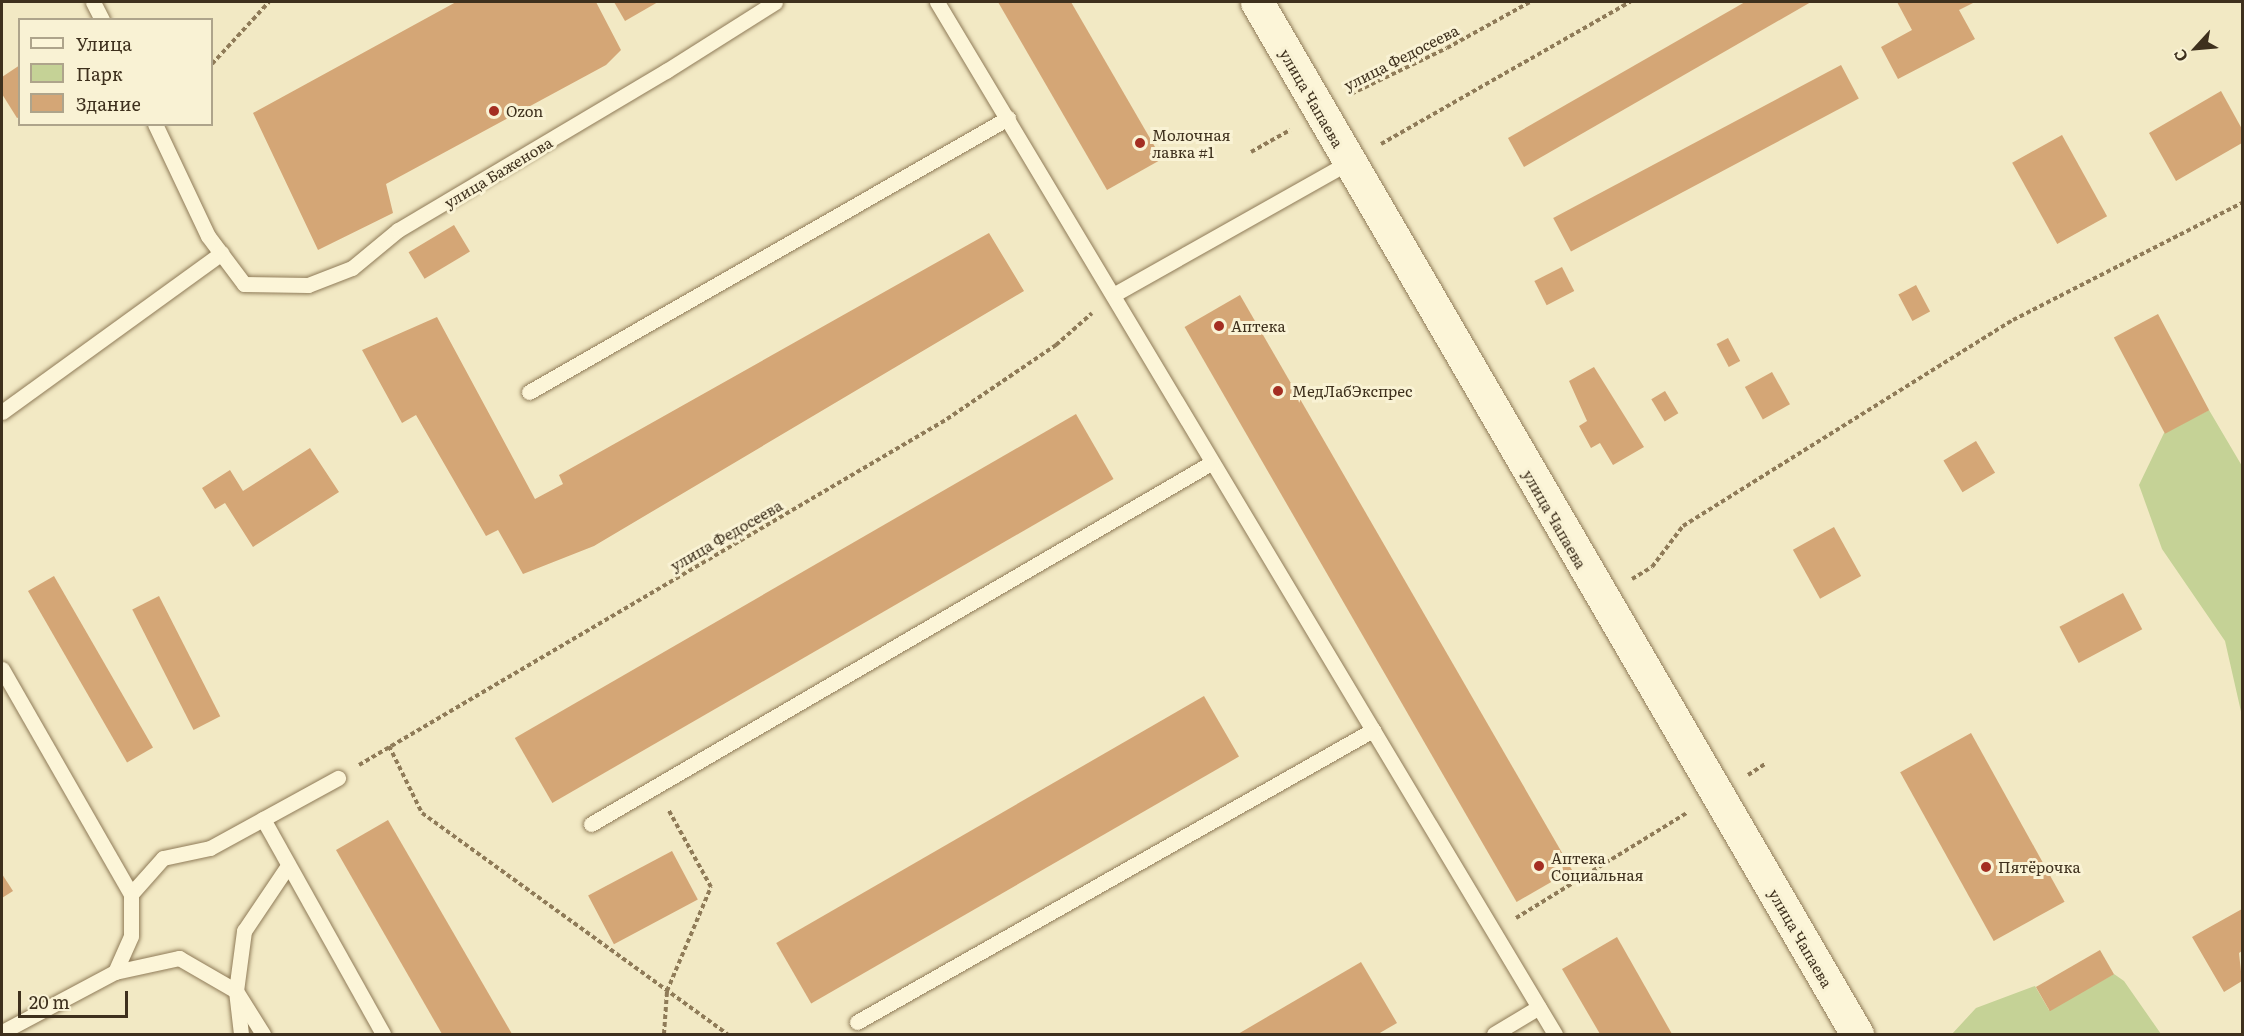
<!DOCTYPE html>
<html>
<head>
<meta charset="utf-8">
<style>
	body { margin:0 }
	#map { position:relative; width:2244px; height:1036px; overflow:hidden; background:#f2e9c4; font-family:Literata,serif }
	div>[style] { position:absolute }
	.green>* { inset:0; background:#c5d296 }
	.building>* { inset:0; background:#d4a676; transform-origin:0 0 }
	.path>* { height:4px; margin-top:-2px; transform-origin:0; background:repeating-linear-gradient(90deg,#8f7b58 0 4.5px,transparent 0 7.5px) }
	.roads { filter:drop-shadow(0 0 2px #8f7b58) drop-shadow(0 0 2px #8f7b58) }
	.service>* { height:15px; margin:-7.5px; padding:0 7.5px; transform-origin:7.5px; border-radius:7.5px; background:#fcf5d8 }
	.tertiary>* { height:33px; margin:-16.5px; padding:0 16.5px; transform-origin:16.5px; border-radius:16.5px; background:#fcf5d8 }
	.dots>* { width:16px; height:16px; translate:-50% -50%; box-sizing:border-box; border:3px solid #f9f2d4; border-radius:50% }
	span { translate:-50% -50%; white-space:nowrap; text-align:center; line-height:1.15; -webkit-text-stroke:6px #f9f2d4; paint-order:stroke }
	.street-label { font-size:15px; color:#3e301d }
	.poi-label { font-size:15px; color:#3e301d }
	.left { translate:0 -50%; text-align:left }
	.frame { position:absolute; inset:0; border:3px solid #3e301d; pointer-events:none }
	.legend { position:absolute; left:18px; top:18px; width:195px; height:108px; box-sizing:border-box; background:#f9f2d4; border:2px solid #aea48b; margin:0; padding:8px 10px; list-style:none; font-size:18px; color:#3e301d }
	.legend li { display:flex; align-items:center; gap:12px; height:30px }
	.legend b { width:30px; border:2px solid #aea48b }
	.north { position:absolute; left:2166px; top:18px; width:60px; height:60px; -webkit-text-stroke:4px #f9f2d4; paint-order:stroke; rotate:244deg; font-size:16px; font-weight:700; line-height:24px; text-align:center; color:#3e301d }
	.north::after { content:''; display:block; margin:auto; width:21px; height:27px; background:#3e301d; clip-path:polygon(50% 0,100% 100%,50% 72%,0 100%) }
	.scale { position:absolute; left:18px; top:991px; width:110px; height:27px; box-sizing:border-box; border:3px solid #3e301d; border-top:0; padding-left:8px; font-size:18px; line-height:21px; white-space:nowrap; color:#3e301d; -webkit-text-stroke:4px #f9f2d4; paint-order:stroke }
</style>
</head>
<body>
<div id="map">
	<div class="green">
		<div style="clip-path:polygon(2209px 410px,2242px 466px,2242px 716px,2225px 641px,2162px 549px,2139px 485px,2164px 433px)"></div>
		<div style="clip-path:polygon(2114px 974px,2124px 981px,2161px 1034px,1952px 1034px,1976px 1008px,2035px 986px,2049px 1010px)"></div>
	</div>
	<div class="building">
		<div style="clip-path:polygon(456px 2px,596px 2px,621px 50px,606px 65px,386px 184px,393px 213px,318px 250px,253px 113px)"></div>
		<div style="clip-path:polygon(614px 2px,658px 2px,625px 21px)"></div>
		<div style="clip-path:polygon(998px 2px,1071px 2px,1162px 159px,1107px 190px)"></div>
		<div style="clip-path:polygon(1745px 2px,1811px 2px,1524px 167px,1508px 138px)"></div>
		<div style="clip-path:polygon(1897px 2px,1975px 2px,1959px 10px,1975px 39px,1898px 79px,1881px 47px,1912px 30px)"></div>
		<div style="clip-path:polygon(20px 65px,20px 117px,17px 118px,2px 94px,2px 77px)"></div>
		<div style="left:1841px;top:65px;width:38px;height:326px;rotate:62deg"></div>
		<div style="clip-path:polygon(2221px 91px,2242px 129px,2242px 143px,2176px 181px,2149px 133px)"></div>
		<div style="left:2062px;top:135px;width:93px;height:57px;rotate:61deg"></div>
		<div style="left:454px;top:225px;width:31px;height:53px;rotate:59deg"></div>
		<div style="clip-path:polygon(989px 233px,1024px 291px,594px 546px,523px 574px,498px 530px,486px 536px,416px 415px,402px 423px,362px 350px,437px 317px,535px 499px,563px 484px,559px 475px)"></div>
		<div style="left:1562px;top:267px;width:27px;height:31px;rotate:63deg"></div>
		<div style="left:1916px;top:285px;width:30px;height:20px;rotate:62deg"></div>
		<div style="left:1240px;top:295px;width:664px;height:64px;rotate:60deg"></div>
		<div style="left:2158px;top:314px;width:109px;height:50px;rotate:62deg"></div>
		<div style="left:1728px;top:338px;width:26px;height:13px;rotate:62deg"></div>
		<div style="clip-path:polygon(1594px 367px,1644px 447px,1613px 465px,1600px 443px,1591px 448px,1579px 426px,1587px 421px,1569px 381px)"></div>
		<div style="left:1772px;top:372px;width:37px;height:31px;rotate:61deg"></div>
		<div style="left:1665px;top:391px;width:26px;height:16px;rotate:59deg"></div>
		<div style="left:1076px;top:414px;width:75px;height:648px;rotate:60deg"></div>
		<div style="left:1976px;top:441px;width:37px;height:38px;rotate:59deg"></div>
		<div style="clip-path:polygon(310px 448px,339px 492px,253px 547px,225px 503px,215px 509px,202px 488px,230px 470px,243px 491px)"></div>
		<div style="left:1834px;top:527px;width:56px;height:47px;rotate:61deg"></div>
		<div style="left:54px;top:576px;width:198px;height:30px;rotate:60deg"></div>
		<div style="left:2123px;top:593px;width:41px;height:72px;rotate:62deg"></div>
		<div style="left:159px;top:596px;width:135px;height:30px;rotate:63deg"></div>
		<div style="left:1204px;top:696px;width:70px;height:494px;rotate:60deg"></div>
		<div style="left:1971px;top:733px;width:193px;height:81px;rotate:61deg"></div>
		<div style="clip-path:polygon(388px 820px,512px 1034px,442px 1034px,336px 850px)"></div>
		<div style="left:672px;top:851px;width:55px;height:95px;rotate:62deg"></div>
		<div style="clip-path:polygon(2px 874px,13px 891px,2px 898px)"></div>
		<div style="clip-path:polygon(2242px 909px,2242px 951px,2239px 953px,2242px 981px,2224px 992px,2192px 937px)"></div>
		<div style="clip-path:polygon(1617px 937px,1672px 1034px,1600px 1034px,1562px 969px)"></div>
		<div style="left:2100px;top:950px;width:28px;height:74px;rotate:60deg"></div>
		<div style="clip-path:polygon(1361px 962px,1397px 1023px,1378px 1034px,1238px 1034px)"></div>
	</div>
	<div class="path">
		<div style="left:212px;top:64px;width:84px;rotate:-47.4deg"></div>
		<div style="left:1351px;top:94px;width:106px;rotate:-25.6deg"></div>
		<div style="left:1447px;top:48px;width:95px;rotate:-29deg"></div>
		<div style="left:1381px;top:144px;width:287px;rotate:-29.7deg"></div>
		<div style="left:1251px;top:152px;width:45px;rotate:-29.4deg"></div>
		<div style="left:1632px;top:579px;width:23px;rotate:-31deg"></div>
		<div style="left:1652px;top:567px;width:51px;rotate:-52.9deg"></div>
		<div style="left:1683px;top:526px;width:389px;rotate:-32deg"></div>
		<div style="left:2013px;top:320px;width:257px;rotate:-27.1deg"></div>
		<div style="left:389px;top:746px;width:75px;rotate:63.8deg"></div>
		<div style="left:422px;top:813px;width:377px;rotate:35.9deg"></div>
		<div style="left:359px;top:765px;width:682px;rotate:-30.47deg"></div>
		<div style="left:947px;top:419px;width:132px;rotate:-34.2deg"></div>
		<div style="left:1056px;top:345px;width:48px;rotate:-41.6deg"></div>
		<div style="left:1748px;top:775px;width:20px;rotate:-33deg"></div>
		<div style="left:1516px;top:918px;width:202px;rotate:-31.6deg"></div>
		<div style="left:664px;top:1034px;width:43px;rotate:-86deg"></div>
		<div style="left:667px;top:991px;width:113px;rotate:-67.1deg"></div>
		<div style="left:711px;top:887px;width:89px;rotate:-118.9deg"></div>
	</div>
	<div class="roads">
		<div class="service">
			<div style="left:93px;top:2px;width:20px;rotate:63deg"></div>
			<div style="left:937px;top:2px;width:1203px;rotate:59.09deg"></div>
			<div style="left:155px;top:124px;width:124px;rotate:64.7deg"></div>
			<div style="left:208px;top:236px;width:60px;rotate:53.1deg"></div>
			<div style="left:244px;top:284px;width:64px;rotate:0.9deg"></div>
			<div style="left:308px;top:285px;width:47px;rotate:-21.1deg"></div>
			<div style="left:352px;top:268px;width:60px;rotate:-39.6deg"></div>
			<div style="left:398px;top:230px;width:312px;rotate:-30.7deg"></div>
			<div style="left:666px;top:71px;width:129px;rotate:-32.3deg"></div>
			<div style="left:1113px;top:295px;width:271px;rotate:-29.4deg"></div>
			<div style="left:529px;top:392px;width:552px;rotate:-29.77deg"></div>
			<div style="left:2px;top:412px;width:271px;rotate:-35.9deg"></div>
			<div style="left:2px;top:669px;width:259px;rotate:60.2deg"></div>
			<div style="left:263px;top:819px;width:246px;rotate:60.8deg"></div>
			<div style="left:591px;top:824px;width:717px;rotate:-30.21deg"></div>
			<div style="left:115px;top:972px;width:66px;rotate:-12.3deg"></div>
			<div style="left:179px;top:958px;width:66px;rotate:30.1deg"></div>
			<div style="left:236px;top:991px;width:51px;rotate:57.9deg"></div>
			<div style="left:857px;top:1022px;width:593px;rotate:-29.51deg"></div>
			<div style="left:2px;top:1032px;width:128px;rotate:-28deg"></div>
			<div style="left:115px;top:972px;width:39px;rotate:-66deg"></div>
			<div style="left:131px;top:936px;width:42px;rotate:-90deg"></div>
			<div style="left:131px;top:894px;width:48px;rotate:-48.4deg"></div>
			<div style="left:163px;top:858px;width:48px;rotate:-12deg"></div>
			<div style="left:210px;top:848px;width:146px;rotate:-28.7deg"></div>
			<div style="left:241px;top:1034px;width:43px;rotate:-96.6deg"></div>
			<div style="left:236px;top:991px;width:61px;rotate:-82.4deg"></div>
			<div style="left:244px;top:931px;width:77px;rotate:-56.1deg"></div>
			<div style="left:1494px;top:1034px;width:52px;rotate:-31deg"></div>
		</div>
		<div class="tertiary">
			<div style="left:1257px;top:2px;width:1194px;rotate:59.83deg"></div>
		</div>
	</div>
	<div class="dots">
		<div style="left:494px;top:111px;background:#a42e22"></div>
		<div style="left:1140px;top:143px;background:#a42e22"></div>
		<div style="left:1219px;top:326px;background:#a42e22"></div>
		<div style="left:1278px;top:391px;background:#a42e22"></div>
		<div style="left:1539px;top:866px;background:#a42e22"></div>
		<div style="left:1986px;top:867px;background:#a42e22"></div>
	</div>
	<div class="street-label">
		<span style="left:1401px;top:57px;rotate:-27deg">улица Федосеева</span>
		<span style="left:1312px;top:98px;rotate:60deg">улица Чапаева</span>
		<span style="left:498px;top:172px;rotate:-31deg">улица Баженова</span>
		<span style="left:1555px;top:519px;rotate:60deg">улица Чапаева</span>
		<span style="left:726px;top:535px;rotate:-30deg">улица Федосеева</span>
		<span style="left:1801px;top:938px;rotate:60deg">улица Чапаева</span>
	</div>
	<div class="poi-label">
		<span class="left" style="left:506px;top:111px">Ozon</span>
		<span class="left" style="left:1152px;top:143px">Молочная<br>лавка #1</span>
		<span class="left" style="left:1231px;top:326px">Аптека</span>
		<span class="left" style="left:1292px;top:391px">МедЛабЭкспрес</span>
		<span class="left" style="left:1551px;top:866px">Аптека<br>Социальная</span>
		<span class="left" style="left:1998px;top:867px">Пятёрочка</span>
	</div>
	<div class="frame"></div>
	<ul class="legend">
	<li><b style="height:8px;background:#fcf5d8"></b>Улица</li>
	<li><b style="height:16px;background:#c5d296"></b>Парк</li>
	<li><b style="height:16px;background:#d4a676"></b>Здание</li>
	</ul>
	<div class="north">С</div>
	<div class="scale">20 m</div>
</div>
</body>
</html>
